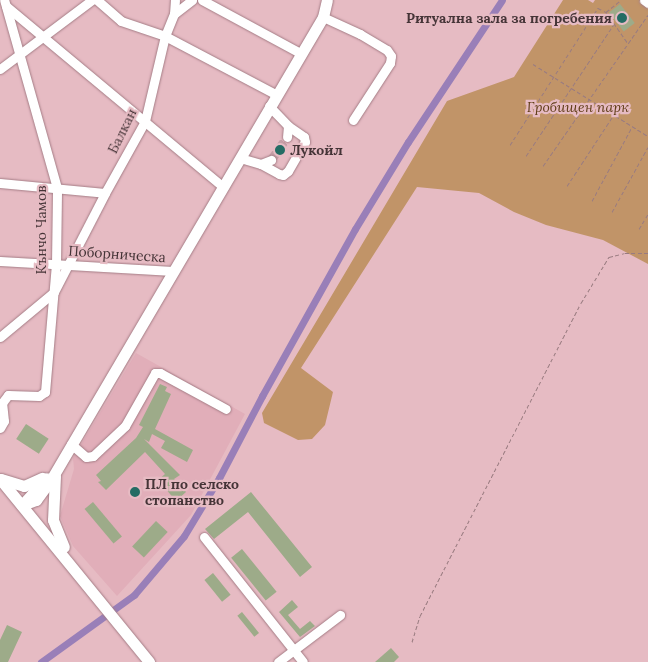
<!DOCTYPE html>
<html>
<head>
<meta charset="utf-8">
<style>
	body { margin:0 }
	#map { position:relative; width:648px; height:662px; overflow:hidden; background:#e6bbc3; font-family:Lora,serif }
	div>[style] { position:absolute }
	.built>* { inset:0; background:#e1aeb9 }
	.green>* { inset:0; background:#c19468 }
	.canal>* { height:7px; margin:-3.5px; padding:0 3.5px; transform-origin:3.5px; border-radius:3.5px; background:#997fb8 }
	.building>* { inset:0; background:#9dab89; transform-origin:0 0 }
	.minor-tunnel>* { height:9px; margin-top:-4.5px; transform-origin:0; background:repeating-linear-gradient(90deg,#c6a0a7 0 9px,transparent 0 13.5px) }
	.path>* { height:1px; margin-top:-0.5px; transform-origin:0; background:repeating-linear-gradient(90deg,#997b80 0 4px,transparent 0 6.5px) }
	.roads { filter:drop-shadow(0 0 1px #a57d86) drop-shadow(0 0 1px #a57d86) }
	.minor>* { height:9px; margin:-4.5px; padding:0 4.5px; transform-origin:4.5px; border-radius:4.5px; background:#fff }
	.major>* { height:11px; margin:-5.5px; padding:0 5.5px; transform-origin:5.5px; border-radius:5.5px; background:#fff }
	.dots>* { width:14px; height:14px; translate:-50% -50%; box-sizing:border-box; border:2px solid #e6bbc3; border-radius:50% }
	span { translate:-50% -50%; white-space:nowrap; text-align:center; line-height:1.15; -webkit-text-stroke:4.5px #e6bbc3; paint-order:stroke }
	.poi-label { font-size:14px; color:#453437; font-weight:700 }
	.right { translate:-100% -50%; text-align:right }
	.left { translate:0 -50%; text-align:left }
	.park-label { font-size:14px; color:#603d18; font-style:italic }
	.street-label { font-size:14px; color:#453437 }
</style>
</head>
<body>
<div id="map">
	<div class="built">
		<div style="clip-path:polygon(136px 353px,245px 414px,191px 515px,117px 596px,73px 546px,60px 516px,74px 469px,73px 458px)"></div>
	</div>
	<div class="green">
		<div style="clip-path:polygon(563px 0,588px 0,593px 3px,595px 0,648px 0,648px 264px,603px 240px,546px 225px,514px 212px,479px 193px,417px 187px,301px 368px,333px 392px,325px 425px,312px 439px,298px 440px,264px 423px,262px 413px,447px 101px,514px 77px)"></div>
	</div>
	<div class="canal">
		<div style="left:41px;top:662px;width:115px;rotate:-35.8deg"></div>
		<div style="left:134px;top:595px;width:77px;rotate:-49.7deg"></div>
		<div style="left:184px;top:536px;width:68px;rotate:-58.9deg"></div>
		<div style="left:219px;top:478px;width:93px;rotate:-62.3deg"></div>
		<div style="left:262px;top:396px;width:191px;rotate:-60.9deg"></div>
		<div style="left:355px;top:229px;width:102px;rotate:-58.7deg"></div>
		<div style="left:408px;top:142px;width:170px;rotate:-56.5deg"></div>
	</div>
	<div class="building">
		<div style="left:620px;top:4px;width:24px;height:14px;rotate:52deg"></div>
		<div style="clip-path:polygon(160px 384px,167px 387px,165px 391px,171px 394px,155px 429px,193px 450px,187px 462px,161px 448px,165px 441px,152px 434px,149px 442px,144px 439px,180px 475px,174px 479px,186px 492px,176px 501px,158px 480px,165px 474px,145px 452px,106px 490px,98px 482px,101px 481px,96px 475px,136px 438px,143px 427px,139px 425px)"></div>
		<div style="left:26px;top:424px;width:27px;height:18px;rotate:33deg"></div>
		<div style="clip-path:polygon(251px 492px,312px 567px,300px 577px,248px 512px,214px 539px,205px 529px)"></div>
		<div style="left:93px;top:502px;width:45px;height:11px;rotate:50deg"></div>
		<div style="left:156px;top:521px;width:16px;height:35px;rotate:43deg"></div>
		<div style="left:242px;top:549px;width:55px;height:14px;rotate:51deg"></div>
		<div style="left:213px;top:573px;width:28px;height:11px;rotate:51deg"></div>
		<div style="clip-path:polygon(292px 600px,298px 607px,288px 615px,300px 629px,310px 621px,315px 626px,300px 637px,279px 612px)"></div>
		<div style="left:242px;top:612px;width:27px;height:6px;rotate:51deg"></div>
		<div style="clip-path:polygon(7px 625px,22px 632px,8px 662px,0 662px,0 640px)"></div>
		<div style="clip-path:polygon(391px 648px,399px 657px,394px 662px,375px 662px)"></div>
	</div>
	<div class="minor-tunnel">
		<div style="left:271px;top:160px;width:28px;rotate:-55deg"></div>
	</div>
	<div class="path">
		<div style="left:606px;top:12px;width:38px;rotate:55deg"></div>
		<div style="left:533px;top:64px;width:136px;rotate:32.1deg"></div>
		<div style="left:510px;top:145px;width:163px;rotate:-57.3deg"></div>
		<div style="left:598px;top:8px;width:9px;rotate:27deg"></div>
		<div style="left:606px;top:12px;width:19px;rotate:-39deg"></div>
		<div style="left:526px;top:156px;width:159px;rotate:-56.3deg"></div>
		<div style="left:543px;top:166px;width:184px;rotate:-55.2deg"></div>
		<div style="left:567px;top:186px;width:84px;rotate:-56.7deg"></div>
		<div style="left:592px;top:201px;width:84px;rotate:-61.6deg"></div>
		<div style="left:612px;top:212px;width:74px;rotate:-61deg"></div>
		<div style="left:639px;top:229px;width:17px;rotate:-59deg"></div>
		<div style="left:412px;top:642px;width:27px;rotate:-73deg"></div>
		<div style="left:420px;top:616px;width:352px;rotate:-62.8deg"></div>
		<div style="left:581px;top:303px;width:54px;rotate:-58.7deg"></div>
		<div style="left:609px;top:257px;width:16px;rotate:-14deg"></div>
		<div style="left:625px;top:253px;width:23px"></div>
	</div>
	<div class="roads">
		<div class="minor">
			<div style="left:97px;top:0;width:32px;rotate:41deg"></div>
			<div style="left:121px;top:21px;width:46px;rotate:18.8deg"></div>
			<div style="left:165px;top:36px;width:124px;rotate:27.8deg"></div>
			<div style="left:202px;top:0;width:111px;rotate:28.4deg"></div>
			<div style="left:644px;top:0;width:5px;rotate:37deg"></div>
			<div style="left:6px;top:6px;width:281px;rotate:39.8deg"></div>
			<div style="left:174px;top:14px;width:23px;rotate:-38deg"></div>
			<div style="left:323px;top:17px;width:41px;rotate:24.7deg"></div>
			<div style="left:360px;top:34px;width:31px;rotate:31deg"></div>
			<div style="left:387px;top:50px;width:7px;rotate:56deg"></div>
			<div style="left:391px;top:56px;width:7px;rotate:98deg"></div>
			<div style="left:390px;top:63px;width:68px;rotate:123deg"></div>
			<div style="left:0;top:69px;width:115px;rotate:-36.9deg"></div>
			<div style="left:269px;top:106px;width:28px;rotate:46deg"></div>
			<div style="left:288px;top:126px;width:11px;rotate:95deg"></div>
			<div style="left:240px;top:158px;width:22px;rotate:16deg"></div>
			<div style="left:261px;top:164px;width:11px;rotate:-22deg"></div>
			<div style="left:261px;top:164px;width:21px;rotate:29deg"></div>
			<div style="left:279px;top:174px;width:4px;rotate:14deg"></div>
			<div style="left:283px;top:175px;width:6px;rotate:-39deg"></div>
			<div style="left:288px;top:171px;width:34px;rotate:-60deg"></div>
			<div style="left:305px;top:142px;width:5px;rotate:-101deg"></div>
			<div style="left:304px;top:137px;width:19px;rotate:-145deg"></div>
			<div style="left:0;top:183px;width:105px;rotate:5.4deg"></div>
			<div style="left:0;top:261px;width:173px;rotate:3.3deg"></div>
			<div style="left:0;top:337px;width:70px;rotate:-39.8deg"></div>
			<div style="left:54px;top:292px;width:111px;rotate:-62.7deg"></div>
			<div style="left:105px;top:193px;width:82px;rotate:-60.9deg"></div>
			<div style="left:145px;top:121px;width:87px;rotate:-76.8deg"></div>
			<div style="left:165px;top:36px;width:24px;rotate:-68deg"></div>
			<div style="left:174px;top:14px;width:14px;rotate:-86deg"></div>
			<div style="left:0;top:428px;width:8px;rotate:-60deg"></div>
			<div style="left:4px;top:421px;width:18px;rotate:-96deg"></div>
			<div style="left:2px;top:403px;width:10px;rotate:-53deg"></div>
			<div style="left:8px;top:395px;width:31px;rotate:2deg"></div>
			<div style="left:39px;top:396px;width:7px;rotate:-34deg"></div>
			<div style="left:45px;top:392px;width:128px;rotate:-85.1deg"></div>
			<div style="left:56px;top:264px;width:76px;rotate:-89.2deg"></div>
			<div style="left:57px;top:188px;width:195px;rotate:-105.7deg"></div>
			<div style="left:71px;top:444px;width:20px;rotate:41deg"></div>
			<div style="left:86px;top:457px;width:7px;rotate:-8deg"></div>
			<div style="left:93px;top:456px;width:44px;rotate:-43.2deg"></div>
			<div style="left:125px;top:426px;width:61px;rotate:-60.5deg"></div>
			<div style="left:155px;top:373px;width:5px"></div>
			<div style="left:160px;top:373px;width:75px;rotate:28.6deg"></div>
			<div style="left:204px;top:537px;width:159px;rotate:51.6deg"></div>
			<div style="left:278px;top:662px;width:78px;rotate:-37.2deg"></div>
		</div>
		<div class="major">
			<div style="left:55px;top:476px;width:44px;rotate:92.6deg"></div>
			<div style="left:53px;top:520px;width:29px;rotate:68deg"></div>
			<div style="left:0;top:479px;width:236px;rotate:50.8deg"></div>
			<div style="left:1px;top:479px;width:24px;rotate:17deg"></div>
			<div style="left:24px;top:486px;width:20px;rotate:-24deg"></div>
			<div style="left:22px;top:505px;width:15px;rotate:-20deg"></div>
			<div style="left:36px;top:500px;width:27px;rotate:-54deg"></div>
			<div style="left:52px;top:478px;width:535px;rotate:-59.55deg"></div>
			<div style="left:323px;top:17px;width:17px;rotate:-77deg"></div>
			<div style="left:22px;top:505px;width:36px;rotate:-48deg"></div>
		</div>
	</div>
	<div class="dots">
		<div style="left:622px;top:18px;background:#246c64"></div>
		<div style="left:280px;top:150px;background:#246c64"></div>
		<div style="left:135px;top:492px;background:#246c64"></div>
	</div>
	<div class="poi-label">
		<span class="right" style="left:612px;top:18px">Ритуална зала за погребения</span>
		<span class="left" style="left:290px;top:150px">Лукойл</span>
		<span class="left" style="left:145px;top:492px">ПЛ по селско<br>стопанство</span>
	</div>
	<div class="park-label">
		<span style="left:578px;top:107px">Гробищен парк</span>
	</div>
	<div class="street-label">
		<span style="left:122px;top:131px;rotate:-64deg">Балкан</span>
		<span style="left:41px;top:230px;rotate:-90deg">Кънчо Чамов</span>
		<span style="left:117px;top:254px;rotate:4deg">Поборническа</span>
	</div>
</div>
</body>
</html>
